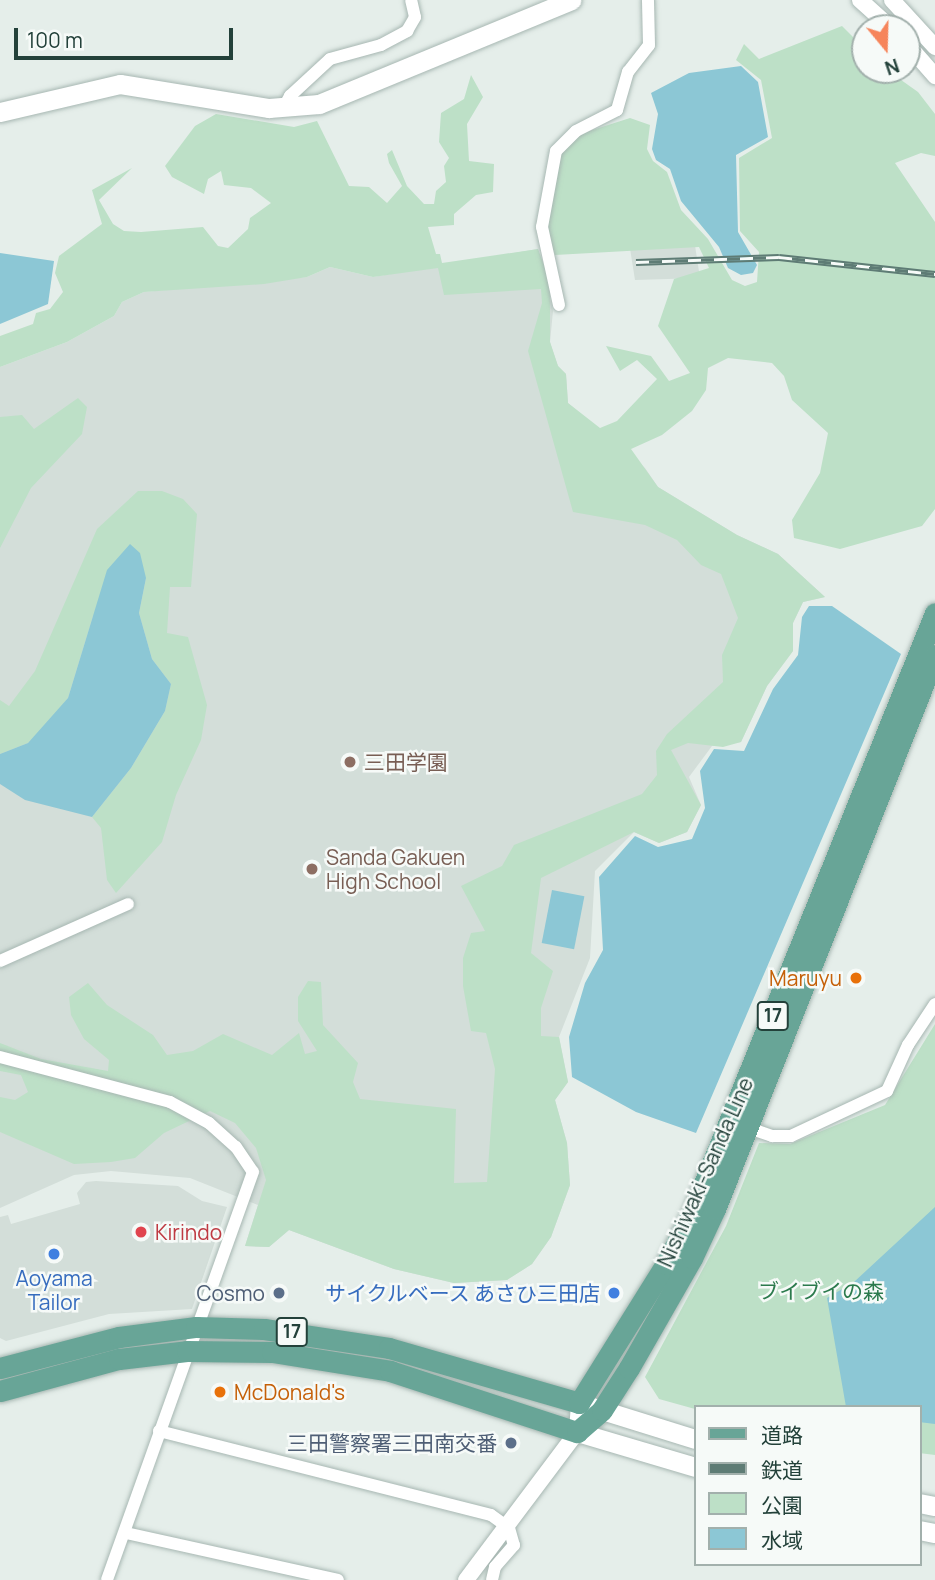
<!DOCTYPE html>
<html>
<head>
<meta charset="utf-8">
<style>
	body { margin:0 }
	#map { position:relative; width:935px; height:1580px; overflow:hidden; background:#e5eeea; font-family:Manrope,"Noto Sans JP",sans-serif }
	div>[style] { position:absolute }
	.built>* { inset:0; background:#d3ded9 }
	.green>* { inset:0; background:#bde0c7 }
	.water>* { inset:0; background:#8cc7d5; transform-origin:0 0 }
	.roads { filter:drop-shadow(0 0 2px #a7b7b2) drop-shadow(0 0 2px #a7b7b2) }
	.minor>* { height:12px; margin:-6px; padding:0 6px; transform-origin:6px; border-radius:6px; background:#fff }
	.tertiary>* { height:16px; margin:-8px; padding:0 8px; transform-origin:8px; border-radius:8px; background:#fff }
	.secondary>* { height:19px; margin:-9.5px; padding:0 9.5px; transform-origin:9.5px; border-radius:9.5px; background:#fff }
	.primary>* { height:21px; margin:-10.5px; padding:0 10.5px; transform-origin:10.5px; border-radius:10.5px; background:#68a597 }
	.rail>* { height:7px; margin-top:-3.5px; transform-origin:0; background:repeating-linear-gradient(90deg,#f6faf8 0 13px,#5e7c75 0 26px); box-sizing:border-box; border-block:2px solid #5e7c75 }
	.dots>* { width:19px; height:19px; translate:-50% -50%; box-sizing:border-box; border:4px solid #f6faf8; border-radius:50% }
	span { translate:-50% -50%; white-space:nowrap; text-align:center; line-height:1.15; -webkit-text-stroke:5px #f6faf8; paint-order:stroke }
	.shield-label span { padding:2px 5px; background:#f6faf8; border:2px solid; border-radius:5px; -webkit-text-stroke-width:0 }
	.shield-label { font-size:19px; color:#23413a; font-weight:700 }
	.education-label { font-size:21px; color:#785e54 }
	.left { translate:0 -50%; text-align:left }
	.food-label { font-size:21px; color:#c56008 }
	.right { translate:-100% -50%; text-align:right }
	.street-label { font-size:21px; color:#23413a }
	.health-label { font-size:21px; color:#be3a42 }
	.shop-label { font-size:21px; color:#366cbe }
	.park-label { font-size:21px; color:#2b7a4c }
	.service-label { font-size:21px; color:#4e5e75 }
	.legend { position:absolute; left:694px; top:1405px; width:228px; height:161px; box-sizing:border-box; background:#f6faf8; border:2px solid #a2b0ac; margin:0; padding:9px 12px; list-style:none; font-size:21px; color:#23413a }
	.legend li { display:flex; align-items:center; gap:14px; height:35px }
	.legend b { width:35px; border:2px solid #a2b0ac }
	.north { position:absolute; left:851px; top:14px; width:70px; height:70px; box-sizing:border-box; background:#f6faf8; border:2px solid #a2b0ac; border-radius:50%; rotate:161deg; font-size:19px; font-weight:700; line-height:28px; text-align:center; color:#23413a }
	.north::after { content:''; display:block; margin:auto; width:24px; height:32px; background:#f6855b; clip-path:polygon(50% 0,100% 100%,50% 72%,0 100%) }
	.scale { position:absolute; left:14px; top:28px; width:219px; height:32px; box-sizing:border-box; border:4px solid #23413a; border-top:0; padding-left:9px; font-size:21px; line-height:24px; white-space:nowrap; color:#23413a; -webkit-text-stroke:5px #f6faf8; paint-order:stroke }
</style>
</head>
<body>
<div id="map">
	<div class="built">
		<div style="clip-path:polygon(694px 239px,700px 278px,635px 280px,629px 242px)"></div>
		<div style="clip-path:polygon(538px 249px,553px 311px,550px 342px,558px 366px,566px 374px,568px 403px,645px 468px,658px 487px,737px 535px,778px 554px,825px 597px,803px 602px,793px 623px,793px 651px,767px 686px,741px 742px,712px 746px,689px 777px,701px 805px,687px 832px,659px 843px,634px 832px,595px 871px,590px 958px,559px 1037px,568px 1082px,555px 1100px,567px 1143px,570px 1185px,551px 1237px,532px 1264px,507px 1280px,454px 1283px,394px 1269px,289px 1230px,269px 1247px,245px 1246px,258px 1205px,190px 1178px,111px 1171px,74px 1175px,0 1208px,0 367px,67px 342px,114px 316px,122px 302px,144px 292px,307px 277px,330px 267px,373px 277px)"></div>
		<div style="clip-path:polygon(96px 1181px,178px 1186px,202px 1201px,227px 1207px,192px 1309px,109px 1314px,6px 1341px,0 1338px,0 1217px,8px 1215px,11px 1224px,80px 1204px,77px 1193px,86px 1182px)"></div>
	</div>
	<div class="green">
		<div style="clip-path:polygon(842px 26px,865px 49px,865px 70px,887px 70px,918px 92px,935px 114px,935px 156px,921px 153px,895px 163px,935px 222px,935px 509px,922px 526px,840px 549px,794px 538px,792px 520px,820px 473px,828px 433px,792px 400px,784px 376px,772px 363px,728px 358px,708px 368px,706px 390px,692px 411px,662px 435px,631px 449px,658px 487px,737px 535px,778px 554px,825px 597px,803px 602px,793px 623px,793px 651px,767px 686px,741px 742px,723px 747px,688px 743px,671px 750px,701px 805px,687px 832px,659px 843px,634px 832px,541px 878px,531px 953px,553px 971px,541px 1008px,541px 1036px,559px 1037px,568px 1082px,555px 1100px,567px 1143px,570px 1185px,551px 1237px,532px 1264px,507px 1280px,454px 1283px,394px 1269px,289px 1230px,269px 1247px,245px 1246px,266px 1180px,256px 1148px,235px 1123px,210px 1111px,164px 1133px,135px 1158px,111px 1162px,74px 1164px,0 1132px,0 1097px,15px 1100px,28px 1092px,21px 1075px,0 1071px,0 1043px,41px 1059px,108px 1071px,109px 1060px,84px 1039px,71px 1015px,69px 997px,88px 983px,107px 1005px,153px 1035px,167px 1055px,193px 1051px,223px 1034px,272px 1055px,299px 1033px,305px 1054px,317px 1051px,298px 1021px,298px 997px,308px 981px,321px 982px,323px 1025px,358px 1063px,353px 1082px,360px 1099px,456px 1109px,454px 1183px,487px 1182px,495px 1069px,486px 1033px,471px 1031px,463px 986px,463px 958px,471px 933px,485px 931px,461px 886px,502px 866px,514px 845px,642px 794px,657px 775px,656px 751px,667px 734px,723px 682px,722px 655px,738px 618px,721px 574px,701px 565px,677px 540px,645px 525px,573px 512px,528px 351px,542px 303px,541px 289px,444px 295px,438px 268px,373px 277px,330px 267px,307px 277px,264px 284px,144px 292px,122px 302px,114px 316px,67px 342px,0 367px,0 336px,33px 324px,36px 313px,50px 309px,63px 292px,55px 273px,59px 256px,102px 224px,92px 190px,132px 168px,99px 200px,113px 224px,124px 231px,141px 232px,203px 227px,218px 246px,228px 248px,248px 229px,250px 218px,271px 203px,251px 188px,224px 185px,221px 171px,208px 179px,204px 194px,172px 177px,165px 166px,195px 126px,216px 114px,294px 127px,317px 121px,349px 186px,369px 187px,387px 203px,402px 186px,389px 163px,387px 154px,392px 150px,407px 186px,424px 204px,434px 204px,436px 191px,446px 182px,444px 166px,449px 158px,439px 142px,441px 113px,464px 99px,471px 75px,483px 97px,467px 124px,469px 161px,494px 164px,493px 192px,476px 195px,454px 214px,454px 225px,428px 227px,436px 254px,440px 254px,442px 263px,538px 249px,550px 281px,550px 342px,558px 366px,566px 374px,568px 403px,600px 428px,617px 421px,657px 379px,637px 360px,620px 371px,606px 346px,651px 356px,669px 381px,690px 373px,658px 326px,674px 279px,709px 268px,699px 247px,555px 255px,546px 230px,555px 160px,580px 134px,630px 118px,650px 125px,647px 149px,653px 161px,667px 172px,681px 210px,708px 239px,732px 280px,745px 286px,757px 282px,759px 252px,740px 231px,739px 158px,772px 138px,761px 80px,736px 60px,744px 44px,759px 59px)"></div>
		<div style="clip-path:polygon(78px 398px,87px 407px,82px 434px,31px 488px,0 548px,0 417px,22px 415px,34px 429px)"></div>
		<div style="clip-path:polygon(138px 491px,162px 491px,183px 499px,197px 514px,191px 587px,170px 587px,167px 633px,188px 637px,207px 705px,201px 740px,176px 795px,162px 842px,116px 893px,107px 880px,101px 828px,92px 817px,131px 768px,165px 711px,171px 684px,152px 659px,139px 613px,146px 578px,93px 616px,68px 698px,46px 727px,28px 743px,0 754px,0 700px,9px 706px,35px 671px,97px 529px)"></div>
		<div style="clip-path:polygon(935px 1024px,935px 1455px,919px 1453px,919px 1407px,695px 1409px,659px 1399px,645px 1377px,726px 1226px,759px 1143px,790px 1144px,885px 1105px)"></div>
	</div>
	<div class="water">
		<div style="clip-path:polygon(741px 66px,758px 82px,768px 137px,736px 155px,738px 232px,757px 265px,753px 273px,741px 275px,728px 268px,719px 247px,681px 201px,670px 169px,656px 160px,652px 149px,658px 114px,651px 93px,689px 73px)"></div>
		<div style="clip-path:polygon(0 253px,54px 261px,48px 304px,0 324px)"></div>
		<div style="clip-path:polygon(130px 544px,140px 553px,146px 578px,139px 613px,152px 659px,171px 684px,165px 711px,131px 768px,92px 817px,25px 800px,0 784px,0 754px,28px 743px,68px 698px,107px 570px)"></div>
		<div style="clip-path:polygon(809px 606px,832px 606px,901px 654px,696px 1133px,636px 1112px,572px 1077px,569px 1037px,585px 983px,603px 950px,599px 877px,635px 836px,658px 847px,692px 839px,705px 808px,700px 771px,714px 749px,744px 751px,773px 689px,798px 655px,802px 617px)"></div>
		<div style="left:552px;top:890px;width:33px;height:54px;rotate:11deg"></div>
		<div style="clip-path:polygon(935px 1207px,935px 1424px,919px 1422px,919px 1407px,846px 1407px,827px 1298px,854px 1282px)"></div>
	</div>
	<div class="roads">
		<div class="minor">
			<div style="left:283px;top:109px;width:15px;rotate:-62deg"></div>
			<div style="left:290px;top:96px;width:54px;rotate:-42.8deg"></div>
			<div style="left:330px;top:59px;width:53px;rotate:-15.4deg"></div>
			<div style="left:381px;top:45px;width:30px;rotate:-28deg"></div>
			<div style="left:407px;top:31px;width:16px;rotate:-60deg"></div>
			<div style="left:415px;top:17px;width:17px;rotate:-103deg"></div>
			<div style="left:559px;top:305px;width:80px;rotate:-102.3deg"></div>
			<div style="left:542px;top:227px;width:77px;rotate:-79.6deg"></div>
			<div style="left:556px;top:151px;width:28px;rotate:-45deg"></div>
			<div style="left:576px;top:131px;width:46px;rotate:-27.1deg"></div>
			<div style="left:617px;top:110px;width:40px;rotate:-74deg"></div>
			<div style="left:628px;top:72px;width:34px;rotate:-52deg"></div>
			<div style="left:649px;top:45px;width:45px;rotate:-91.3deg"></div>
			<div style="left:0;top:961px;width:140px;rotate:-24deg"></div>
			<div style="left:0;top:1057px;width:176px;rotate:14.8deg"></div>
			<div style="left:170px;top:1102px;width:44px;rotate:28.3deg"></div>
			<div style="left:209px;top:1123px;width:36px;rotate:42deg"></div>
			<div style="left:236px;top:1147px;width:30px;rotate:56deg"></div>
			<div style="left:253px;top:1172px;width:433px;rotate:109.7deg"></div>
			<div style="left:746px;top:1127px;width:28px;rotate:19deg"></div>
			<div style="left:772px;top:1136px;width:19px"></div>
			<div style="left:791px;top:1136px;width:106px;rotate:-25.1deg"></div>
			<div style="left:887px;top:1091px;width:51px;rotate:-65.5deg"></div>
			<div style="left:908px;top:1045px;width:49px;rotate:-56.6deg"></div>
			<div style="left:159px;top:1431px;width:342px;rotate:14.2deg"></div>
			<div style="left:491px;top:1515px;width:22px;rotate:36deg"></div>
			<div style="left:509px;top:1528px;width:18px;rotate:74deg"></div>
			<div style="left:514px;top:1545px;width:29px;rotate:131deg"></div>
			<div style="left:495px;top:1567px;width:13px;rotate:103deg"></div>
			<div style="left:126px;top:1533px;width:217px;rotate:12.5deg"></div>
		</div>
		<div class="tertiary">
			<div style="left:860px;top:0;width:42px;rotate:42.1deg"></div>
			<div style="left:892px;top:0;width:64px;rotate:47.5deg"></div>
			<div style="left:907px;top:44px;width:43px;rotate:48.8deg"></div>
			<div style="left:466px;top:1580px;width:185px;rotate:-53.1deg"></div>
			<div style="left:577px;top:1432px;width:29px;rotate:-86deg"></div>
		</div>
		<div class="secondary">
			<div style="left:0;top:112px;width:123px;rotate:-13.1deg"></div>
			<div style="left:120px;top:84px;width:151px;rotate:9.2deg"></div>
			<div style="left:269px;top:108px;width:50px;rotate:-4.6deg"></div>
			<div style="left:319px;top:104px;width:273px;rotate:-22.4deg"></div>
			<div style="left:589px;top:1406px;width:111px;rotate:17.3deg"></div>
			<div style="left:577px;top:1432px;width:123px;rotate:16.5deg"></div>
			<div style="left:919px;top:1503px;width:16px;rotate:11deg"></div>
			<div style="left:919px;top:1530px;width:16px;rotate:11deg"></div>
		</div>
		<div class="primary">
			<div style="left:0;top:1368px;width:123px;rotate:-14.6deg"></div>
			<div style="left:119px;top:1337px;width:78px;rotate:-7.4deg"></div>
			<div style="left:196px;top:1327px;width:68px;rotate:1.7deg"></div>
			<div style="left:264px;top:1329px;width:126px;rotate:8.6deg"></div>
			<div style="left:389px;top:1348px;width:198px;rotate:16.1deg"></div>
			<div style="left:579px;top:1403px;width:164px;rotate:-58deg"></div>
			<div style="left:666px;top:1264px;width:57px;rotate:-63deg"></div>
			<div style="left:692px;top:1213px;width:647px;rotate:-67.95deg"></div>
			<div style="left:0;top:1391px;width:123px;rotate:-15.1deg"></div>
			<div style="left:119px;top:1359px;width:68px;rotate:-6.7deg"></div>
			<div style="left:187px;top:1351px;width:85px;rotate:0.7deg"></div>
			<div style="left:272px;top:1352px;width:120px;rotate:9.1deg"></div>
			<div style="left:390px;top:1371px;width:197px;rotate:18.1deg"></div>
			<div style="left:577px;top:1432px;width:33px;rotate:-41deg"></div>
			<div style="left:602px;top:1410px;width:50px;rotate:-57.3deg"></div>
			<div style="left:629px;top:1368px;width:127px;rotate:-60.2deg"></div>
			<div style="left:692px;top:1258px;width:54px;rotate:-64.9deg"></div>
			<div style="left:715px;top:1209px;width:596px;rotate:-68.34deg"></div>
		</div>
	</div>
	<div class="rail">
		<div style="left:636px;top:262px;width:143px;rotate:-2deg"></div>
		<div style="left:779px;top:257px;width:157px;rotate:6.2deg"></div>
	</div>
	<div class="dots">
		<div style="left:350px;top:762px;background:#8d6e63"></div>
		<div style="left:312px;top:869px;background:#8d6e63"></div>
		<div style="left:856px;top:978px;background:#e8710a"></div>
		<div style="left:141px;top:1232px;background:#e0444e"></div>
		<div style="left:54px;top:1254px;background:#3f7fe0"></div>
		<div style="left:279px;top:1293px;background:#5c6f8a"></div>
		<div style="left:614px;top:1293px;background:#3f7fe0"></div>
		<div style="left:220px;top:1392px;background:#e8710a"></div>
		<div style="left:511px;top:1443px;background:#5c6f8a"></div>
	</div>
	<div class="shield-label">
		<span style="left:773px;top:1016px">17</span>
		<span style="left:292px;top:1332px">17</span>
	</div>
	<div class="education-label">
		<span class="left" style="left:364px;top:762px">三田学園</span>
		<span class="left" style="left:326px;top:869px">Sanda Gakuen<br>High School</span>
	</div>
	<div class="food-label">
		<span class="right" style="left:842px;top:978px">Maruyu</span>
		<span class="left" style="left:234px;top:1392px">McDonald's</span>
	</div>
	<div class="street-label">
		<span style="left:705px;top:1172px;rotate:-66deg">Nishiwaki-Sanda Line</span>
	</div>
	<div class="health-label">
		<span class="left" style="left:155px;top:1232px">Kirindo</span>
	</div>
	<div class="shop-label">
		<span style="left:54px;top:1290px">Aoyama<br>Tailor</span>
		<span class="right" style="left:600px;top:1293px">サイクルベース あさひ三田店</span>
	</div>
	<div class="park-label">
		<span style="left:821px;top:1291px">ブイブイの森</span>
	</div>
	<div class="service-label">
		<span class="right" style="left:265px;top:1293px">Cosmo</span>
		<span class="right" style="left:497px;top:1443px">三田警察署三田南交番</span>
	</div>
	<ul class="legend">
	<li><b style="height:9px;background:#68a597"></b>道路</li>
	<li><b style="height:9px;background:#5e7c75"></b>鉄道</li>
	<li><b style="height:19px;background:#bde0c7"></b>公園</li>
	<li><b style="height:19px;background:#8cc7d5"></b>水域</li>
	</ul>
	<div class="north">N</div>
	<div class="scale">100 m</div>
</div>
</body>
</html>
